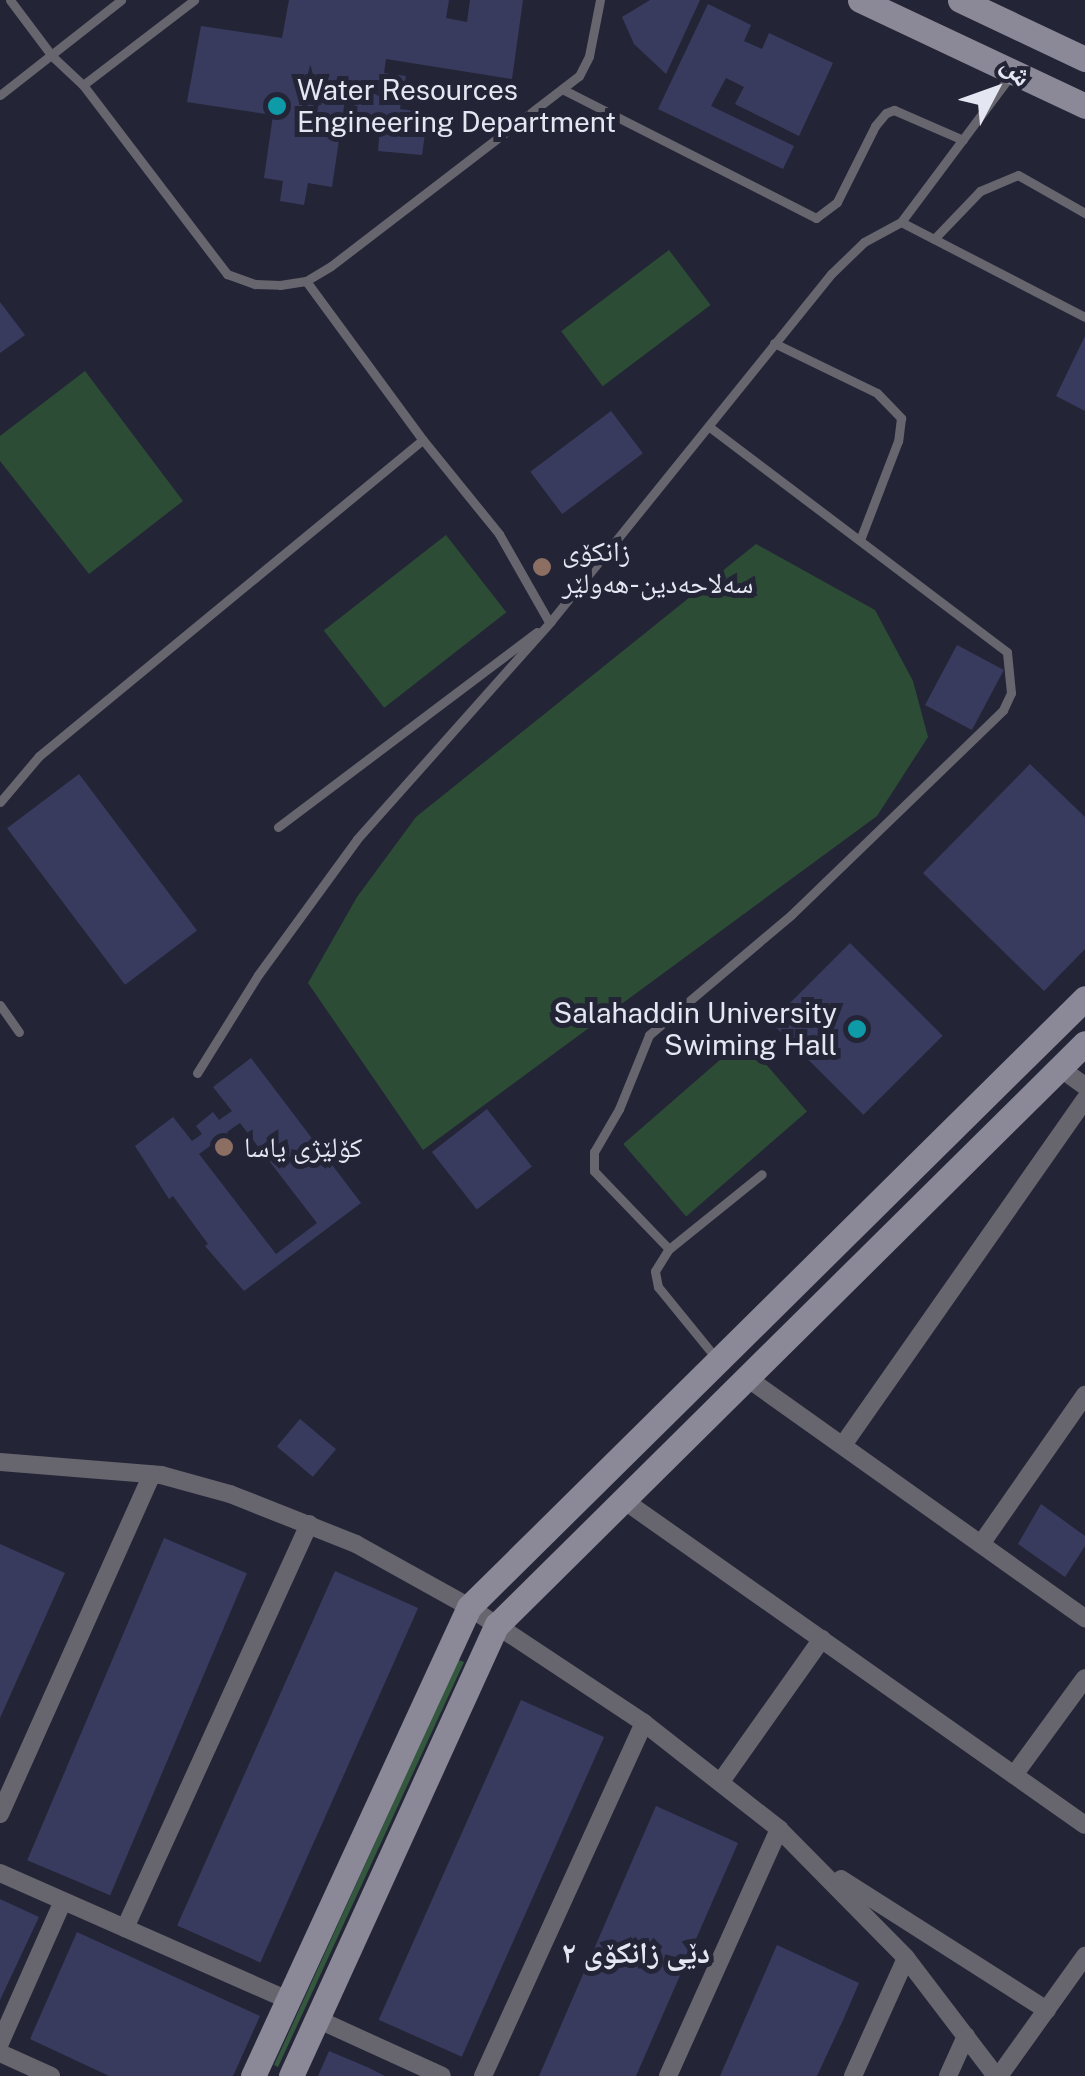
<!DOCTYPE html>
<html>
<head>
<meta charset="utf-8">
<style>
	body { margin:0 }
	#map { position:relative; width:1085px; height:2076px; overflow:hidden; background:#232537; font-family:"Public Sans","Noto Naskh Arabic",sans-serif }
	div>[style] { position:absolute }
	.green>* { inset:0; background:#2d4c35; transform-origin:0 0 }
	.forest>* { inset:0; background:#34583e }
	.building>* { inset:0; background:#383b5e; transform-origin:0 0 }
	.lane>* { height:9px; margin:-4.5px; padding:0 4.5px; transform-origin:4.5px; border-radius:4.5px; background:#67656e }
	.street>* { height:18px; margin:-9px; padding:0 9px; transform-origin:9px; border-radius:9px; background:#67656e }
	.secondary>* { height:25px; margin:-12.5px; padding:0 12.5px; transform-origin:12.5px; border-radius:12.5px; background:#8b8897 }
	.dots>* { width:28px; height:28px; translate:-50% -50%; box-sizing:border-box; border:5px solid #232537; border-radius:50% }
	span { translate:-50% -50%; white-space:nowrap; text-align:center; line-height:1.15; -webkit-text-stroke:10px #232537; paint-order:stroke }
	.poi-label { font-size:28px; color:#e4e6f2 }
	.left { translate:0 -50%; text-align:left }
	.right { translate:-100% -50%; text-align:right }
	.neighbourhood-label { font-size:30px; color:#e4e6f2; font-weight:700 }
	.north { position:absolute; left:945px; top:40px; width:100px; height:100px; -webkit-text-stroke:8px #232537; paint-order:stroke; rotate:49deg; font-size:28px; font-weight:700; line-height:40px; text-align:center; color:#e4e6f2 }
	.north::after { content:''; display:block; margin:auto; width:35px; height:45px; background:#e4e6f2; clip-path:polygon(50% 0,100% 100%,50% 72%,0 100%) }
</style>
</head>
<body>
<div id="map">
	<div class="green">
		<div style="left:669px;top:250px;width:69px;height:135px;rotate:53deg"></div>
		<div style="clip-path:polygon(85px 371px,183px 501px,89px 574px,0 461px,0 436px)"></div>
		<div style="left:446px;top:535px;width:98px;height:155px;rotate:52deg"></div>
		<div style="clip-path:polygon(756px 544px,875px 610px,913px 681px,928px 737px,877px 816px,423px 1150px,308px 983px,357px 897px,416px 817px)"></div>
		<div style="left:744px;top:1039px;width:96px;height:160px;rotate:49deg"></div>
	</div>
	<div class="forest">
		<div style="clip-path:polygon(458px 1660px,464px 1662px,278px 2067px,274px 2065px)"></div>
	</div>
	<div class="building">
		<div style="clip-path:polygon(289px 0,449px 0,446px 18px,467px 22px,470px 0,523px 0,512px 79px,386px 59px,384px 73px,406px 76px,400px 109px,428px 113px,422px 155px,378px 151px,380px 127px,352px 123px,355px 102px,345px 100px,332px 187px,308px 183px,304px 205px,280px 201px,283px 181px,264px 178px,273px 115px,187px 102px,201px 26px,282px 38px)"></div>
		<div style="clip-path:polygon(650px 0,700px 0,666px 74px,634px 44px,622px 17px)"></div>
		<div style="clip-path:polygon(708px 4px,751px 25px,744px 41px,762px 49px,769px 33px,833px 63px,799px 136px,735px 104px,744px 87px,726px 78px,711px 106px,794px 146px,783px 169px,658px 109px)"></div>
		<div style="clip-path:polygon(0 302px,25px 335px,0 353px)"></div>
		<div style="clip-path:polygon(1085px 336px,1085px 411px,1056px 396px)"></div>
		<div style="left:611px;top:411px;width:53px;height:101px;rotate:53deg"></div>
		<div style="left:957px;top:645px;width:53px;height:68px;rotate:28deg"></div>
		<div style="clip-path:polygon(1030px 764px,1085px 817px,1085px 949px,1044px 991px,923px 873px)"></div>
		<div style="left:79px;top:774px;width:196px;height:90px;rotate:53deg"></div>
		<div style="left:850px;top:943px;width:131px;height:112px;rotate:45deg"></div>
		<div style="clip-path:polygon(evenodd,251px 1058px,361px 1203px,244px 1291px,205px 1246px,208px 1244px,173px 1196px,169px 1199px,135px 1146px,173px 1117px,192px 1141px,202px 1134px,196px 1126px,213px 1112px,219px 1120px,232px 1111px,213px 1087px,251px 1058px,240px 1123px,317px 1223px,276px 1254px,199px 1154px,210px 1146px,218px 1157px,236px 1144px,227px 1132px,240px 1123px)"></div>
		<div style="left:487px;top:1109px;width:73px;height:70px;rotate:52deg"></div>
		<div style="left:300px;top:1419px;width:47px;height:36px;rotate:40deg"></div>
		<div style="clip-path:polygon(1041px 1504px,1085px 1536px,1085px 1546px,1065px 1577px,1018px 1544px)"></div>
		<div style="left:164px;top:1538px;width:90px;height:350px;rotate:23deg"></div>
		<div style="clip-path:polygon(0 1544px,65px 1573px,0 1718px)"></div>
		<div style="left:335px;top:1571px;width:91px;height:388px;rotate:24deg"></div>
		<div style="left:521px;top:1700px;width:91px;height:350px;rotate:24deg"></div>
		<div style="clip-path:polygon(656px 1806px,738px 1843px,636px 2076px,539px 2076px)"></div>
		<div style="clip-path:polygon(0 1899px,39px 1917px,0 2000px)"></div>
		<div style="clip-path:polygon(77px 1932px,260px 2016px,233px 2076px,109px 2076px,30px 2039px)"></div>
		<div style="clip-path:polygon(777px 1945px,859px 1983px,844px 2018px,817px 2076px,720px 2076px)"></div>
		<div style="clip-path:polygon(329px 2051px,367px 2067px,385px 2076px,318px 2076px)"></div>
	</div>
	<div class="lane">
		<div style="left:10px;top:0;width:70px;rotate:53.1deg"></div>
		<div style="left:52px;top:56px;width:42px;rotate:43.1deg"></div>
		<div style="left:83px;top:85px;width:238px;rotate:52.7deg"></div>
		<div style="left:227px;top:274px;width:30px;rotate:20deg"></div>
		<div style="left:255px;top:284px;width:25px;rotate:2deg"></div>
		<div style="left:280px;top:285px;width:26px;rotate:-9deg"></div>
		<div style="left:306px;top:281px;width:29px;rotate:-31deg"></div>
		<div style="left:331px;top:266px;width:312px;rotate:-37.5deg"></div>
		<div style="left:579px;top:76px;width:22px;rotate:-63deg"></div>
		<div style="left:589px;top:56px;width:57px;rotate:-78.9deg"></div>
		<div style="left:83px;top:85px;width:140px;rotate:-37.4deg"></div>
		<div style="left:562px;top:89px;width:285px;rotate:26.9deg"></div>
		<div style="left:816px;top:218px;width:26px;rotate:-37deg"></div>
		<div style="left:837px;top:202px;width:85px;rotate:-63.4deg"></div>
		<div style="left:875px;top:126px;width:17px;rotate:-50deg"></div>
		<div style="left:886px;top:113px;width:9px;rotate:-21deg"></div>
		<div style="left:894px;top:110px;width:75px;rotate:23.5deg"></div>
		<div style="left:0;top:95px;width:154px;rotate:-38.1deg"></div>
		<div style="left:901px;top:222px;width:207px;rotate:27.3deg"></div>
		<div style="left:934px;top:239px;width:66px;rotate:-46.2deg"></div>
		<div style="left:980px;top:191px;width:41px;rotate:-22.8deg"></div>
		<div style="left:1018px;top:175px;width:77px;rotate:29.6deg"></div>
		<div style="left:306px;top:281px;width:197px;rotate:53.7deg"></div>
		<div style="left:774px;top:343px;width:114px;rotate:25.9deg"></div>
		<div style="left:877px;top:393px;width:35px;rotate:46deg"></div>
		<div style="left:901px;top:418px;width:23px;rotate:97deg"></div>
		<div style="left:898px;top:441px;width:106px;rotate:111deg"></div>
		<div style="left:0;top:802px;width:60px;rotate:-49.7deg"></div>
		<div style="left:39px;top:756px;width:497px;rotate:-39.5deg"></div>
		<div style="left:423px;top:440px;width:121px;rotate:51deg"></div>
		<div style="left:499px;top:534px;width:101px;rotate:60.4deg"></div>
		<div style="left:278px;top:827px;width:324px;rotate:-37deg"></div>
		<div style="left:0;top:1005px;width:33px;rotate:55deg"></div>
		<div style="left:197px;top:1073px;width:115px;rotate:-58.1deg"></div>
		<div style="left:258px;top:975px;width:168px;rotate:-53.9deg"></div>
		<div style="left:357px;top:839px;width:292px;rotate:-48.3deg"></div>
		<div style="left:551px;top:621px;width:446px;rotate:-51.1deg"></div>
		<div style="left:831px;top:274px;width:46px;rotate:-44.1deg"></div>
		<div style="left:864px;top:242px;width:42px;rotate:-28.4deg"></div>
		<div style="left:901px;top:222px;width:184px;rotate:-53.2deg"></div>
		<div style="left:669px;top:1249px;width:108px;rotate:-133.9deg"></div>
		<div style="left:594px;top:1171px;width:19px;rotate:-90deg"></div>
		<div style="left:594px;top:1152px;width:50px;rotate:-59.8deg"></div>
		<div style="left:619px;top:1109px;width:80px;rotate:-67.9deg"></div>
		<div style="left:649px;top:1035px;width:186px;rotate:-40.2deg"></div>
		<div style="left:791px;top:915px;width:295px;rotate:-44deg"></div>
		<div style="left:1003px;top:710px;width:19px;rotate:-65deg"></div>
		<div style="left:1011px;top:693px;width:41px;rotate:-95.6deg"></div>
		<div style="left:1007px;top:652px;width:373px;rotate:-142.9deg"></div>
		<div style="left:716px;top:1358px;width:92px;rotate:-129.2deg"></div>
		<div style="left:658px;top:1287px;width:16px;rotate:-101deg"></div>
		<div style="left:655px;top:1271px;width:26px;rotate:-58deg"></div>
		<div style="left:669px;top:1249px;width:119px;rotate:-38.9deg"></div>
	</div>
	<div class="street">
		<div style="left:1060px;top:1068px;width:31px;rotate:36deg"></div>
		<div style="left:747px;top:1378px;width:415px;rotate:35.4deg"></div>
		<div style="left:843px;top:1445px;width:422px;rotate:-55deg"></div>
		<div style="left:0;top:1462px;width:162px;rotate:4.6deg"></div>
		<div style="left:161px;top:1475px;width:72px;rotate:15.4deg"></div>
		<div style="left:230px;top:1494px;width:136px;rotate:21.6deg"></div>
		<div style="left:356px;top:1544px;width:129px;rotate:29.1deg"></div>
		<div style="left:469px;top:1607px;width:210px;rotate:33.5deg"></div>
		<div style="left:644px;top:1723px;width:172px;rotate:38.1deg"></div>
		<div style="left:779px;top:1829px;width:181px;rotate:45.4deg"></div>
		<div style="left:906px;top:1958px;width:148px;rotate:52.7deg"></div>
		<div style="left:622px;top:1499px;width:566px;rotate:35.15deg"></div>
		<div style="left:981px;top:1544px;width:182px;rotate:-55.1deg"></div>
		<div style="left:1014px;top:1775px;width:120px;rotate:-53.8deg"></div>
		<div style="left:722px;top:1780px;width:173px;rotate:-54.7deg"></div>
		<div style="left:0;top:1814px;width:372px;rotate:-65.9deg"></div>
		<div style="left:0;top:1873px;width:315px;rotate:23.8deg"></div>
		<div style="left:841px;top:1879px;width:244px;rotate:32.5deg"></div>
		<div style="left:125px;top:1928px;width:444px;rotate:-65.5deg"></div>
		<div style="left:317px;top:2019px;width:137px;rotate:24.5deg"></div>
		<div style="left:0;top:2043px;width:155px;rotate:-66.1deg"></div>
		<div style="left:0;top:2053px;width:56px;rotate:24.3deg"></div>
		<div style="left:483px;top:2076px;width:388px;rotate:-65.5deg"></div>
		<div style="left:668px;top:2076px;width:271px;rotate:-65.8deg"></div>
		<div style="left:853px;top:2076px;width:129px;rotate:-65.8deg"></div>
		<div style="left:948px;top:2076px;width:44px;rotate:-65.8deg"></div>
		<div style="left:999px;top:2076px;width:148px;rotate:-54.4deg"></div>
	</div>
	<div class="secondary">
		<div style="left:860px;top:0;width:249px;rotate:25.2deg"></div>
		<div style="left:960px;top:0;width:138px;rotate:25.3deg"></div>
		<div style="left:253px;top:2076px;width:516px;rotate:-65.27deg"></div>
		<div style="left:469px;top:1607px;width:866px;rotate:-44.67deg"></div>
		<div style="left:291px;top:2076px;width:496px;rotate:-65.5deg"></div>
		<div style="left:497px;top:1625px;width:827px;rotate:-44.71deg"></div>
	</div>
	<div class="dots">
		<div style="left:277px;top:106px;background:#0f9aa8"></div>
		<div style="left:542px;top:567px;background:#8d6e63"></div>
		<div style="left:857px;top:1029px;background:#0f9aa8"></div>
		<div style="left:224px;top:1147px;background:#8d6e63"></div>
	</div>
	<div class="poi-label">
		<span class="left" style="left:297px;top:106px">Water Resources<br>Engineering Department</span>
		<span class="left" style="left:562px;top:567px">زانکۆی<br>سەلاحەدین-هەولێر</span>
		<span class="right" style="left:837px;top:1029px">Salahaddin University<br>Swiming Hall</span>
		<span class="left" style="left:244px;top:1147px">کۆلێژی یاسا</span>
	</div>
	<div class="neighbourhood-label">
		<span style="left:636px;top:1952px">دێی زانکۆی ٢</span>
	</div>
	<div class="north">ش</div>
</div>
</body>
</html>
